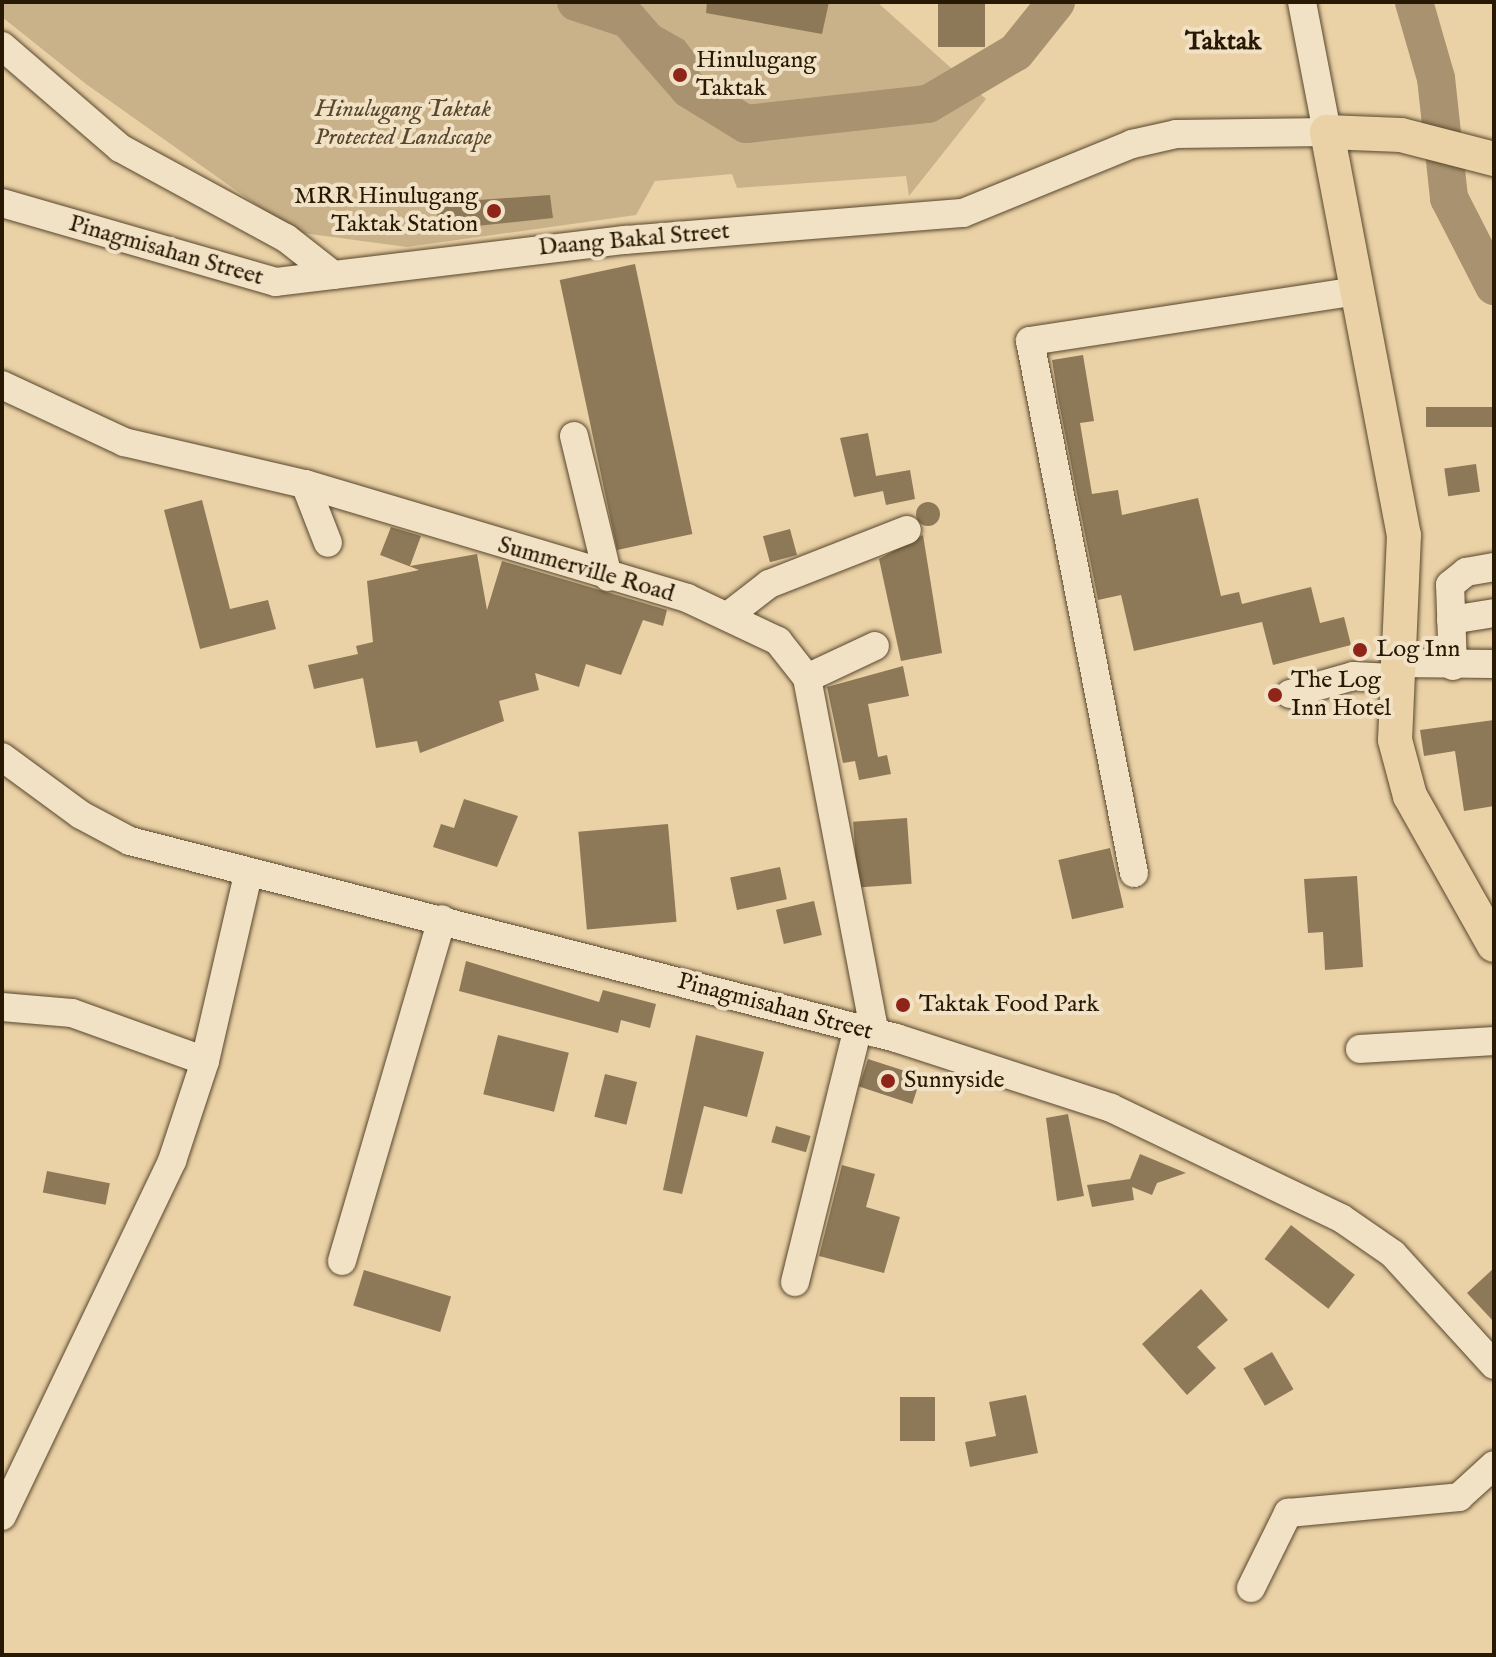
<!DOCTYPE html>
<html>
<head>
<meta charset="utf-8">
<style>
	body { margin:0 }
	#map { position:relative; width:1496px; height:1657px; overflow:hidden; background:#ead1a6; font-family:"IM FELL English",serif }
	div>[style] { position:absolute }
	.green>* { inset:0; background:#c9b28a }
	.water>* { inset:0; background:#a8926f }
	.river>* { height:38px; margin:-19px; padding:0 19px; transform-origin:19px; border-radius:19px; background:#a8926f }
	.building>* { inset:0; background:#8d7958; transform-origin:0 0 }
	.round { border-radius:50% }
	.roads { filter:drop-shadow(0 0 2px #58472c) drop-shadow(0 0 2px #58472c) }
	.minor>* { height:28px; margin:-14px; padding:0 14px; transform-origin:14px; border-radius:14px; background:#f1e1c5 }
	.major>* { height:34px; margin:-17px; padding:0 17px; transform-origin:17px; border-radius:17px; background:#ead1a6 }
	.dots>* { width:22px; height:22px; translate:-50% -50%; box-sizing:border-box; border:4px solid #f1e1c5; border-radius:50% }
	span { translate:-50% -50%; white-space:nowrap; text-align:center; line-height:1.15; -webkit-text-stroke:8px #f1e1c5; paint-order:stroke }
	.poi-label { font-size:24px; color:#281904 }
	.left { translate:0 -50%; text-align:left }
	.right { translate:-100% -50%; text-align:right }
	.park-label { font-size:24px; color:#58472c; font-style:italic }
	.street-label { font-size:24px; color:#281904 }
	.neighbourhood-label { font-size:26px; color:#281904; font-weight:700 }
	.frame { position:absolute; inset:0; border:4px solid #281904; pointer-events:none }
</style>
</head>
<body>
<div id="map">
	<div class="green">
		<div style="clip-path:polygon(2px 2px,877px 2px,986px 99px,909px 196px,906px 176px,737px 188px,732px 174px,655px 181px,636px 215px,407px 247px,295px 232px,86px 84px,2px 17px)"></div>
	</div>
	<div class="water">
		<div style="clip-path:polygon(574px 2px,616px 2px,684px 40px,700px 61px,689px 89px,675px 99px,626px 29px)"></div>
	</div>
	<div class="river">
		<div style="left:576px;top:2px;width:55px;rotate:18.1deg"></div>
		<div style="left:628px;top:19px;width:93px;rotate:48.9deg"></div>
		<div style="left:689px;top:89px;width:67px;rotate:31.6deg"></div>
		<div style="left:746px;top:124px;width:183px;rotate:-6.3deg"></div>
		<div style="left:928px;top:104px;width:102px;rotate:-30.6deg"></div>
		<div style="left:1016px;top:52px;width:64px;rotate:-51.3deg"></div>
		<div style="left:1414px;top:2px;width:79px;rotate:73.9deg"></div>
		<div style="left:1436px;top:78px;width:121px;rotate:83.8deg"></div>
		<div style="left:1449px;top:198px;width:99px;rotate:62.9deg"></div>
	</div>
	<div class="building">
		<div style="clip-path:polygon(707px 2px,829px 2px,822px 34px,706px 13px)"></div>
		<div style="left:938px;top:2px;width:47px;height:45px"></div>
		<div style="clip-path:polygon(550px 195px,553px 218px,439px 230px,436px 203px)"></div>
		<div style="left:635px;top:264px;width:276px;height:77px;rotate:78deg"></div>
		<div style="clip-path:polygon(1083px 355px,1094px 421px,1080px 423px,1092px 494px,1118px 490px,1122px 515px,1198px 498px,1221px 596px,1239px 592px,1242px 604px,1311px 587px,1320px 623px,1344px 617px,1351px 645px,1273px 665px,1262px 622px,1134px 651px,1121px 595px,1098px 600px,1058px 398px,1052px 360px)"></div>
		<div style="left:1494px;top:407px;width:20px;height:68px;rotate:90deg"></div>
		<div style="clip-path:polygon(868px 433px,876px 476px,910px 470px,915px 499px,886px 505px,883px 491px,854px 497px,840px 438px)"></div>
		<div style="left:1476px;top:464px;width:28px;height:32px;rotate:82deg"></div>
		<div style="clip-path:polygon(202px 500px,230px 609px,268px 600px,276px 629px,200px 649px,164px 510px)"></div>
		<div class="round" style="left:916px;top:502px;width:24px;height:24px"></div>
		<div style="clip-path:polygon(391px 527px,421px 536px,410px 566px,477px 554px,487px 610px,502px 561px,667px 610px,663px 626px,643px 620px,621px 675px,586px 664px,579px 687px,535px 673px,539px 690px,499px 701px,504px 721px,420px 753px,417px 741px,376px 748px,363px 678px,314px 689px,308px 665px,358px 654px,356px 646px,373px 642px,367px 581px,419px 570px,380px 555px)"></div>
		<div style="left:790px;top:529px;width:27px;height:28px;rotate:75deg"></div>
		<div style="clip-path:polygon(923px 535px,942px 653px,901px 661px,879px 559px)"></div>
		<div style="clip-path:polygon(903px 666px,909px 696px,868px 704px,878px 757px,887px 755px,891px 774px,859px 780px,855px 761px,843px 763px,827px 687px)"></div>
		<div style="clip-path:polygon(1494px 720px,1494px 806px,1464px 811px,1455px 751px,1424px 756px,1420px 730px)"></div>
		<div style="clip-path:polygon(464px 799px,518px 816px,497px 867px,433px 847px,441px 824px,454px 828px)"></div>
		<div style="left:907px;top:818px;width:66px;height:54px;rotate:86deg"></div>
		<div style="left:668px;top:824px;width:98px;height:90px;rotate:85deg"></div>
		<div style="left:1110px;top:848px;width:61px;height:53px;rotate:77deg"></div>
		<div style="left:780px;top:867px;width:33px;height:51px;rotate:78deg"></div>
		<div style="clip-path:polygon(1357px 876px,1363px 967px,1325px 970px,1323px 932px,1308px 933px,1304px 879px)"></div>
		<div style="left:814px;top:901px;width:35px;height:39px;rotate:77deg"></div>
		<div style="clip-path:polygon(466px 961px,599px 1002px,603px 990px,656px 1004px,650px 1028px,621px 1020px,618px 1033px,459px 991px)"></div>
		<div style="left:498px;top:1035px;width:73px;height:61px;rotate:14deg"></div>
		<div style="clip-path:polygon(696px 1035px,764px 1052px,747px 1117px,704px 1106px,682px 1194px,663px 1190px)"></div>
		<div style="left:868px;top:1059px;width:56px;height:29px;rotate:18deg"></div>
		<div style="left:605px;top:1074px;width:33px;height:44px;rotate:14deg"></div>
		<div style="clip-path:polygon(1068px 1114px,1084px 1196px,1057px 1201px,1046px 1118px)"></div>
		<div style="left:776px;top:1126px;width:36px;height:17px;rotate:16deg"></div>
		<div style="clip-path:polygon(1140px 1154px,1186px 1173px,1157px 1183px,1152px 1195px,1132px 1187px,1134px 1200px,1092px 1207px,1087px 1185px,1130px 1179px)"></div>
		<div style="clip-path:polygon(842px 1165px,875px 1174px,866px 1207px,900px 1217px,884px 1273px,819px 1256px)"></div>
		<div style="left:47px;top:1171px;width:64px;height:22px;rotate:11deg"></div>
		<div style="left:1291px;top:1225px;width:81px;height:43px;rotate:38deg"></div>
		<div style="clip-path:polygon(1494px 1268px,1494px 1322px,1467px 1293px)"></div>
		<div style="left:364px;top:1270px;width:91px;height:37px;rotate:17deg"></div>
		<div style="clip-path:polygon(1201px 1289px,1228px 1320px,1197px 1347px,1216px 1368px,1187px 1395px,1142px 1344px)"></div>
		<div style="left:1272px;top:1352px;width:43px;height:33px;rotate:60deg"></div>
		<div style="clip-path:polygon(1026px 1395px,1038px 1453px,970px 1467px,965px 1442px,996px 1436px,989px 1402px)"></div>
		<div style="left:900px;top:1397px;width:35px;height:44px"></div>
	</div>
	<div class="roads">
		<div class="minor">
			<div style="left:2px;top:46px;width:156px;rotate:40.8deg"></div>
			<div style="left:120px;top:148px;width:189px;rotate:28.5deg"></div>
			<div style="left:286px;top:238px;width:60px;rotate:38.2deg"></div>
			<div style="left:2px;top:203px;width:285px;rotate:16.1deg"></div>
			<div style="left:276px;top:282px;width:352px;rotate:-6.9deg"></div>
			<div style="left:625px;top:240px;width:339px;rotate:-4.6deg"></div>
			<div style="left:963px;top:213px;width:183px;rotate:-22.2deg"></div>
			<div style="left:1132px;top:144px;width:45px;rotate:-12.8deg"></div>
			<div style="left:1176px;top:134px;width:151px;rotate:-0.8deg"></div>
			<div style="left:1327px;top:132px;width:132px;rotate:-100.9deg"></div>
			<div style="left:2px;top:385px;width:135px;rotate:25deg"></div>
			<div style="left:124px;top:442px;width:186px;rotate:13.1deg"></div>
			<div style="left:305px;top:484px;width:399px;rotate:16.6deg"></div>
			<div style="left:687px;top:598px;width:101px;rotate:25.3deg"></div>
			<div style="left:778px;top:641px;width:47px;rotate:51.9deg"></div>
			<div style="left:807px;top:678px;width:361px;rotate:79.2deg"></div>
			<div style="left:574px;top:436px;width:145px;rotate:76.4deg"></div>
			<div style="left:305px;top:484px;width:63px;rotate:68.7deg"></div>
			<div style="left:729px;top:615px;width:51px;rotate:-37.8deg"></div>
			<div style="left:769px;top:584px;width:148px;rotate:-21.4deg"></div>
			<div style="left:1451px;top:620px;width:44px;rotate:-9.2deg"></div>
			<div style="left:1395px;top:663px;width:99px;rotate:0.6deg"></div>
			<div style="left:1453px;top:666px;width:81px;rotate:-92.1deg"></div>
			<div style="left:1450px;top:585px;width:21px;rotate:-39deg"></div>
			<div style="left:1466px;top:572px;width:28px;rotate:-10deg"></div>
			<div style="left:807px;top:678px;width:75px;rotate:-25.2deg"></div>
			<div style="left:1290px;top:694px;width:66px;rotate:-15.9deg"></div>
			<div style="left:1353px;top:676px;width:40px;rotate:2.9deg"></div>
			<div style="left:2px;top:757px;width:98px;rotate:36.3deg"></div>
			<div style="left:81px;top:815px;width:55px;rotate:28deg"></div>
			<div style="left:130px;top:841px;width:791px;rotate:14.42deg"></div>
			<div style="left:896px;top:1038px;width:226px;rotate:18deg"></div>
			<div style="left:1111px;top:1108px;width:255px;rotate:25.6deg"></div>
			<div style="left:1341px;top:1218px;width:63px;rotate:34.7deg"></div>
			<div style="left:1393px;top:1254px;width:150px;rotate:47.7deg"></div>
			<div style="left:1134px;top:873px;width:542px;rotate:-101.06deg"></div>
			<div style="left:1030px;top:341px;width:331px;rotate:-8.7deg"></div>
			<div style="left:2px;top:1007px;width:70px;rotate:4.9deg"></div>
			<div style="left:72px;top:1013px;width:141px;rotate:19.8deg"></div>
			<div style="left:1360px;top:1049px;width:134px;rotate:-3.4deg"></div>
			<div style="left:342px;top:1261px;width:356px;rotate:-73.7deg"></div>
			<div style="left:795px;top:1282px;width:262px;rotate:-76.1deg"></div>
			<div style="left:2px;top:1516px;width:394px;rotate:-64.4deg"></div>
			<div style="left:172px;top:1161px;width:105px;rotate:-71.7deg"></div>
			<div style="left:205px;top:1061px;width:191px;rotate:-77deg"></div>
			<div style="left:1251px;top:1588px;width:84px;rotate:-63.7deg"></div>
			<div style="left:1288px;top:1513px;width:172px;rotate:-5.3deg"></div>
			<div style="left:1459px;top:1497px;width:47px;rotate:-42.4deg"></div>
		</div>
		<div class="major">
			<div style="left:1494px;top:159px;width:96px;rotate:-165.5deg"></div>
			<div style="left:1401px;top:135px;width:74px;rotate:-177.7deg"></div>
			<div style="left:1327px;top:132px;width:410px;rotate:79.2deg"></div>
			<div style="left:1404px;top:535px;width:205px;rotate:92.5deg"></div>
			<div style="left:1395px;top:740px;width:58px;rotate:75deg"></div>
			<div style="left:1410px;top:796px;width:171px;rotate:60.6deg"></div>
		</div>
	</div>
	<div class="dots">
		<div style="left:680px;top:75px;background:#8f2418"></div>
		<div style="left:494px;top:211px;background:#8f2418"></div>
		<div style="left:1360px;top:650px;background:#8f2418"></div>
		<div style="left:1275px;top:695px;background:#8f2418"></div>
		<div style="left:903px;top:1005px;background:#8f2418"></div>
		<div style="left:888px;top:1081px;background:#8f2418"></div>
	</div>
	<div class="poi-label">
		<span class="left" style="left:696px;top:75px">Hinulugang<br>Taktak</span>
		<span class="right" style="left:478px;top:211px">MRR Hinulugang<br>Taktak Station</span>
		<span class="left" style="left:1376px;top:650px">Log Inn</span>
		<span class="left" style="left:1291px;top:695px">The Log<br>Inn Hotel</span>
		<span class="left" style="left:919px;top:1005px">Taktak Food Park</span>
		<span class="left" style="left:904px;top:1081px">Sunnyside</span>
	</div>
	<div class="park-label">
		<span style="left:403px;top:124px">Hinulugang Taktak<br>Protected Landscape</span>
	</div>
	<div class="street-label">
		<span style="left:634px;top:240px;rotate:-5deg">Daang Bakal Street</span>
		<span style="left:166px;top:251px;rotate:16deg">Pinagmisahan Street</span>
		<span style="left:586px;top:570px;rotate:16deg">Summerville Road</span>
		<span style="left:775px;top:1007px;rotate:15deg">Pinagmisahan Street</span>
	</div>
	<div class="neighbourhood-label">
		<span style="left:1223px;top:42px">Taktak</span>
	</div>
	<div class="frame"></div>
</div>
</body>
</html>
